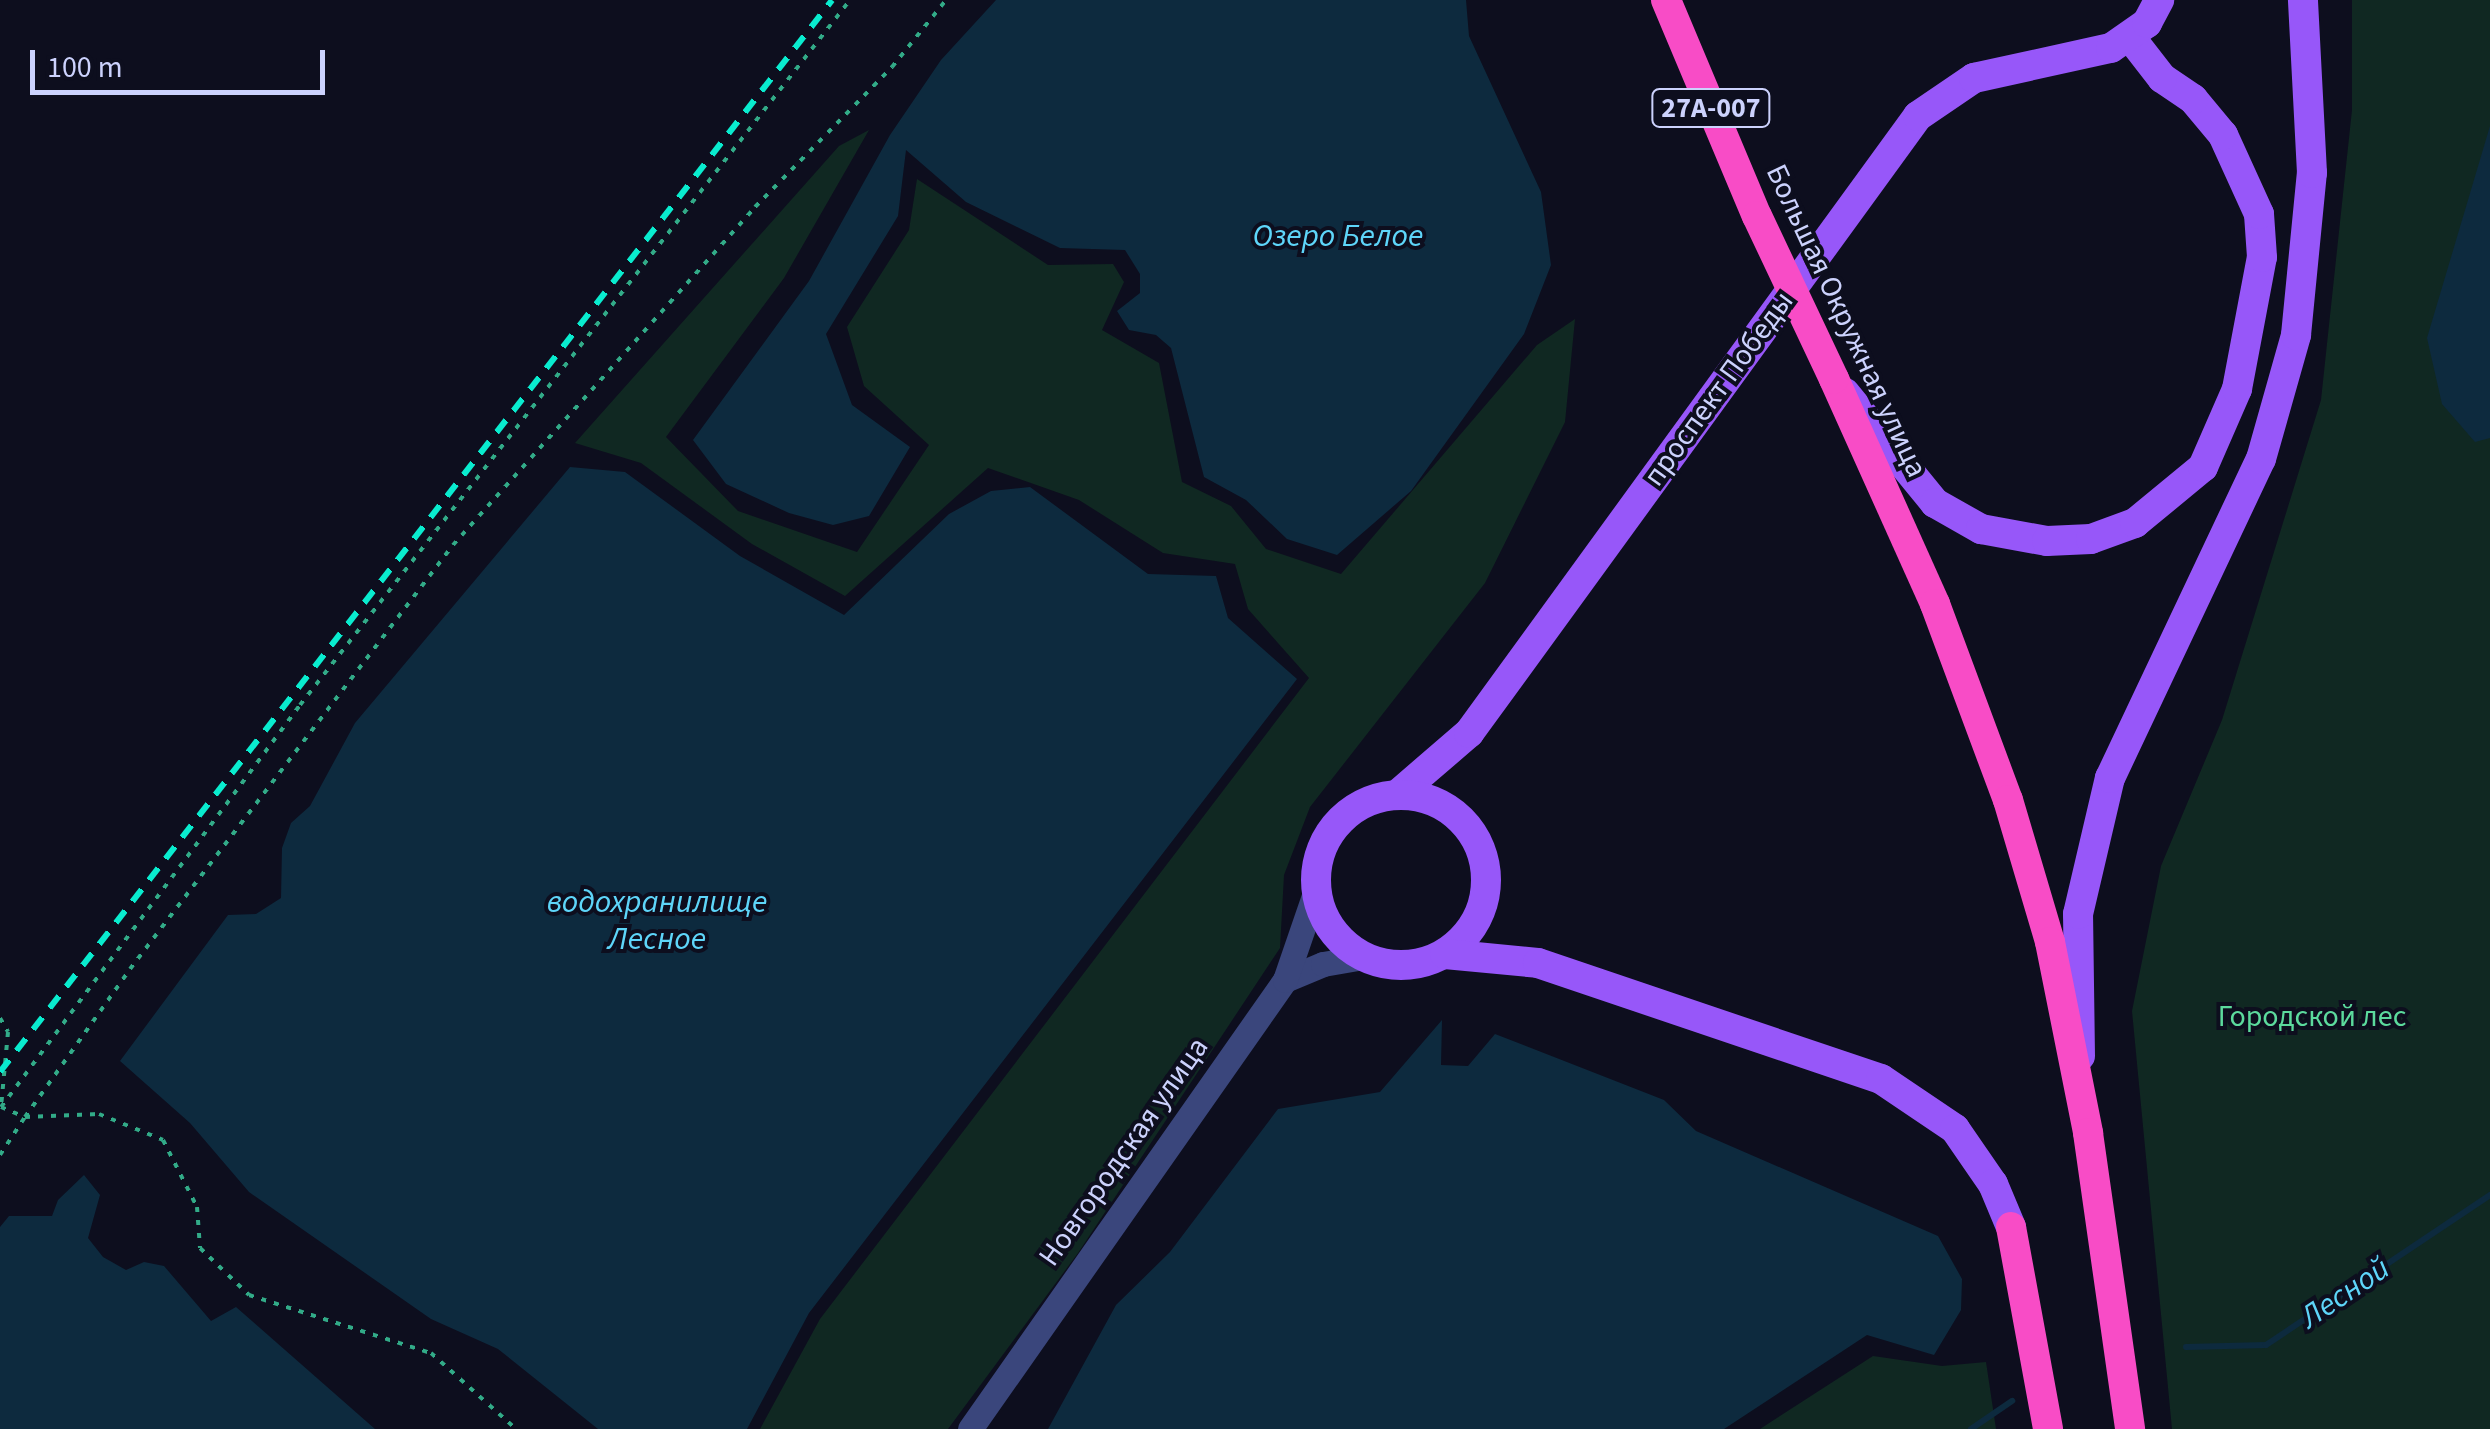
<!DOCTYPE html>
<html>
<head>
<meta charset="utf-8">
<style>
	body { margin:0 }
	#map { position:relative; width:2490px; height:1429px; overflow:hidden; background:#0d0e1e; font-family:"Source Sans 3",sans-serif }
	div>[style] { position:absolute }
	.green>* { inset:0; background:#102822 }
	.water>* { inset:0; background:#0d2a3e }
	.stream>* { height:6px; margin:-3px; padding:0 3px; transform-origin:3px; border-radius:3px; background:#0d2a3e }
	.path>* { height:4px; margin-top:-2px; transform-origin:0; background:repeating-linear-gradient(90deg,#32ab88 0 5px,transparent 0 13px) }
	.minor>* { height:25px; margin:-12.5px; padding:0 12.5px; transform-origin:12.5px; border-radius:12.5px; background:#3a467c }
	.major>* { height:30px; margin:-15px; padding:0 15px; transform-origin:15px; border-radius:15px; background:#9757f9 }
	.major>.ring { margin:-15px; padding:0; box-sizing:content-box; background:none; border:30px solid #9757f9; border-radius:50% }
	.highway>* { height:30px; margin:-15px; padding:0 15px; transform-origin:15px; border-radius:15px; background:#f84cc6 }
	.rail>* { height:6px; margin-top:-3px; transform-origin:0; background:repeating-linear-gradient(90deg,#09eccf 0 15px,transparent 0 27px) }
	.highway-bridge>* { height:30px; margin:-15px; padding:0 15px; transform-origin:15px; border-radius:15px; background:#f84cc6 }
	span { translate:-50% -50%; white-space:nowrap; text-align:center; line-height:1.15; -webkit-text-stroke:8px #0d0e1e; paint-order:stroke }
	.shield-label span { padding:2px 8px; background:#0d0e1e; border:2px solid; border-radius:8px; -webkit-text-stroke-width:0 }
	.shield-label { font-size:28px; color:#ccd2fd; font-weight:700 }
	.street-label { font-size:30px; color:#ccd2fd }
	.park-label { font-size:30px; color:#5cda9d }
	.water-label { font-size:32px; color:#5ed5f9; font-style:italic }
	.scale { position:absolute; left:30px; top:50px; width:295px; height:45px; box-sizing:border-box; border:5px solid #ccd2fd; border-top:0; padding-left:12px; font-size:30px; line-height:35px; white-space:nowrap; color:#ccd2fd; -webkit-text-stroke:8px #0d0e1e; paint-order:stroke }
</style>
</head>
<body>
<div id="map">
	<div class="green">
		<div style="clip-path:polygon(2352px 0,2490px 0,2490px 1429px,2172px 1429px,2132px 1011px,2161px 866px,2222px 720px,2321px 400px,2352px 110px)"></div>
		<div style="clip-path:polygon(869px 130px,784px 278px,666px 437px,738px 511px,857px 552px,929px 445px,864px 386px,847px 327px,909px 230px,917px 179px,1048px 265px,1113px 264px,1124px 282px,1102px 330px,1159px 363px,1182px 482px,1231px 506px,1266px 549px,1341px 574px,1537px 345px,1575px 319px,1565px 422px,1485px 583px,1310px 807px,1284px 875px,1280px 948px,1078px 1253px,948px 1429px,760px 1429px,820px 1319px,1309px 678px,1248px 609px,1235px 564px,1163px 553px,1079px 500px,988px 468px,845px 596px,752px 544px,641px 463px,575px 443px,839px 146px)"></div>
		<div style="clip-path:polygon(1873px 1356px,1942px 1366px,1986px 1362px,1996px 1429px,1760px 1429px)"></div>
	</div>
	<div class="water">
		<div style="clip-path:polygon(996px 0,1466px 0,1469px 36px,1541px 192px,1551px 265px,1524px 334px,1411px 491px,1337px 555px,1287px 539px,1246px 500px,1204px 477px,1171px 348px,1156px 335px,1129px 330px,1117px 311px,1140px 293px,1140px 274px,1125px 250px,1060px 248px,966px 202px,906px 150px,898px 216px,826px 334px,852px 405px,910px 447px,869px 516px,833px 525px,789px 513px,726px 484px,693px 440px,809px 281px,890px 135px,941px 60px)"></div>
		<div style="clip-path:polygon(2490px 126px,2490px 438px,2475px 442px,2442px 404px,2427px 338px)"></div>
		<div style="clip-path:polygon(570px 467px,625px 472px,740px 556px,844px 615px,949px 514px,991px 491px,1030px 487px,1148px 574px,1216px 576px,1228px 618px,1297px 679px,809px 1313px,747px 1429px,598px 1429px,498px 1349px,431px 1319px,249px 1192px,190px 1123px,120px 1061px,228px 915px,256px 914px,281px 898px,282px 848px,291px 823px,310px 806px,355px 723px)"></div>
		<div style="clip-path:polygon(1442px 1020px,1441px 1065px,1468px 1066px,1495px 1034px,1664px 1100px,1696px 1131px,1938px 1236px,1962px 1279px,1961px 1310px,1934px 1355px,1867px 1335px,1724px 1429px,1048px 1429px,1116px 1305px,1170px 1252px,1278px 1109px,1380px 1092px)"></div>
		<div style="clip-path:polygon(84px 1175px,100px 1195px,88px 1238px,103px 1257px,126px 1270px,144px 1262px,164px 1266px,211px 1321px,236px 1307px,375px 1429px,0 1429px,0 1227px,9px 1216px,52px 1216px,58px 1200px)"></div>
	</div>
	<div class="stream">
		<div style="left:2186px;top:1347px;width:80px;rotate:-1.4deg"></div>
		<div style="left:2266px;top:1345px;width:270px;rotate:-33.8deg"></div>
		<div style="left:1971px;top:1429px;width:50px;rotate:-34.3deg"></div>
	</div>
	<div class="path">
		<div style="left:0;top:1018px;width:16px;rotate:60deg"></div>
		<div style="left:8px;top:1032px;width:75px;rotate:95.3deg"></div>
		<div style="left:1px;top:1107px;width:26px;rotate:23deg"></div>
		<div style="left:25px;top:1117px;width:181px;rotate:-54.6deg"></div>
		<div style="left:130px;top:969px;width:533px;rotate:-52.7deg"></div>
		<div style="left:453px;top:545px;width:453px;rotate:-48.2deg"></div>
		<div style="left:755px;top:207px;width:196px;rotate:-45.6deg"></div>
		<div style="left:892px;top:67px;width:86px;rotate:-51.1deg"></div>
		<div style="left:1px;top:1107px;width:501px;rotate:-53.36deg"></div>
		<div style="left:300px;top:705px;width:894px;rotate:-52.04deg"></div>
		<div style="left:0;top:1155px;width:45px;rotate:-56.7deg"></div>
		<div style="left:25px;top:1117px;width:74px;rotate:-2.3deg"></div>
		<div style="left:99px;top:1114px;width:69px;rotate:22.1deg"></div>
		<div style="left:163px;top:1140px;width:75px;rotate:63.1deg"></div>
		<div style="left:197px;top:1207px;width:41px;rotate:85.8deg"></div>
		<div style="left:200px;top:1248px;width:68px;rotate:43.8deg"></div>
		<div style="left:249px;top:1295px;width:191px;rotate:17.7deg"></div>
		<div style="left:431px;top:1353px;width:114px;rotate:41.8deg"></div>
	</div>
	<div class="minor">
		<div style="left:1285px;top:980px;width:41px;rotate:-22.8deg"></div>
		<div style="left:1323px;top:964px;width:41px;rotate:-9.9deg"></div>
		<div style="left:970px;top:1429px;width:548px;rotate:-54.95deg"></div>
		<div style="left:1285px;top:980px;width:95px;rotate:-71deg"></div>
	</div>
	<div class="major">
		<div style="left:1845px;top:393px;width:142px;rotate:50.7deg"></div>
		<div style="left:1935px;top:503px;width:53px;rotate:29.5deg"></div>
		<div style="left:1981px;top:529px;width:67px;rotate:10.3deg"></div>
		<div style="left:2047px;top:541px;width:44px;rotate:-2.6deg"></div>
		<div style="left:2091px;top:539px;width:47px;rotate:-20deg"></div>
		<div style="left:2135px;top:523px;width:88px;rotate:-39.5deg"></div>
		<div style="left:2203px;top:467px;width:85px;rotate:-66.4deg"></div>
		<div style="left:2237px;top:389px;width:134px;rotate:-79.3deg"></div>
		<div style="left:2262px;top:257px;width:43px;rotate:-94deg"></div>
		<div style="left:2259px;top:214px;width:87px;rotate:-114.5deg"></div>
		<div style="left:2223px;top:135px;width:47px;rotate:-129.8deg"></div>
		<div style="left:2193px;top:99px;width:37px;rotate:-146deg"></div>
		<div style="left:2162px;top:78px;width:51px;rotate:-127.8deg"></div>
		<div style="left:1398px;top:794px;width:94px;rotate:-40.7deg"></div>
		<div style="left:1469px;top:733px;width:763px;rotate:-53.96deg"></div>
		<div style="left:1918px;top:116px;width:68px;rotate:-34.2deg"></div>
		<div style="left:1974px;top:78px;width:140px;rotate:-12.4deg"></div>
		<div style="left:2111px;top:48px;width:44px;rotate:-34.8deg"></div>
		<div style="left:2147px;top:23px;width:26px;rotate:-62deg"></div>
		<div class="ring" style="left:1316px;top:795px;width:140px;height:140px"></div>
		<div style="left:1445px;top:954px;width:93px;rotate:5.5deg"></div>
		<div style="left:1538px;top:963px;width:362px;rotate:18.7deg"></div>
		<div style="left:1881px;top:1079px;width:89px;rotate:34deg"></div>
		<div style="left:1955px;top:1129px;width:67px;rotate:55.4deg"></div>
		<div style="left:1993px;top:1184px;width:47px;rotate:67.3deg"></div>
		<div style="left:2080px;top:1056px;width:142px;rotate:-90.8deg"></div>
		<div style="left:2078px;top:914px;width:140px;rotate:-76.8deg"></div>
		<div style="left:2110px;top:778px;width:353px;rotate:-64.7deg"></div>
		<div style="left:2261px;top:459px;width:129px;rotate:-74.2deg"></div>
		<div style="left:2296px;top:335px;width:163px;rotate:-84.4deg"></div>
		<div style="left:2312px;top:173px;width:173px;rotate:-93deg"></div>
	</div>
	<div class="highway">
		<div style="left:1666px;top:0;width:234px;rotate:67.2deg"></div>
		<div style="left:1834px;top:379px;width:247px;rotate:65.8deg"></div>
		<div style="left:1935px;top:604px;width:209px;rotate:69.6deg"></div>
		<div style="left:2008px;top:800px;width:148px;rotate:73.5deg"></div>
		<div style="left:2050px;top:942px;width:195px;rotate:78.7deg"></div>
		<div style="left:2088px;top:1133px;width:299px;rotate:81.9deg"></div>
		<div style="left:2011px;top:1227px;width:205px;rotate:79.6deg"></div>
	</div>
	<div class="rail">
		<div style="left:0;top:1072px;width:1357px;rotate:-52.18deg"></div>
	</div>
	<div class="highway-bridge">
		<div style="left:1757px;top:216px;width:180px;rotate:64.7deg"></div>
	</div>
	<div class="shield-label">
		<span style="left:1711px;top:108px">27А-007</span>
	</div>
	<div class="street-label">
		<span style="left:1846px;top:321px;rotate:65deg">Большая Окружная улица</span>
		<span style="left:1719px;top:389px;rotate:-54deg">проспект Победы</span>
		<span style="left:1124px;top:1152px;rotate:-55deg">Новгородская улица</span>
	</div>
	<div class="park-label">
		<span style="left:2312px;top:1017px">Городской лес</span>
	</div>
	<div class="water-label">
		<span style="left:1338px;top:236px">Озеро Белое</span>
		<span style="left:657px;top:921px">водохранилище<br>Лесное</span>
		<span style="left:2345px;top:1293px;rotate:-34deg">Лесной</span>
	</div>
	<div class="scale">100 m</div>
</div>
</body>
</html>
